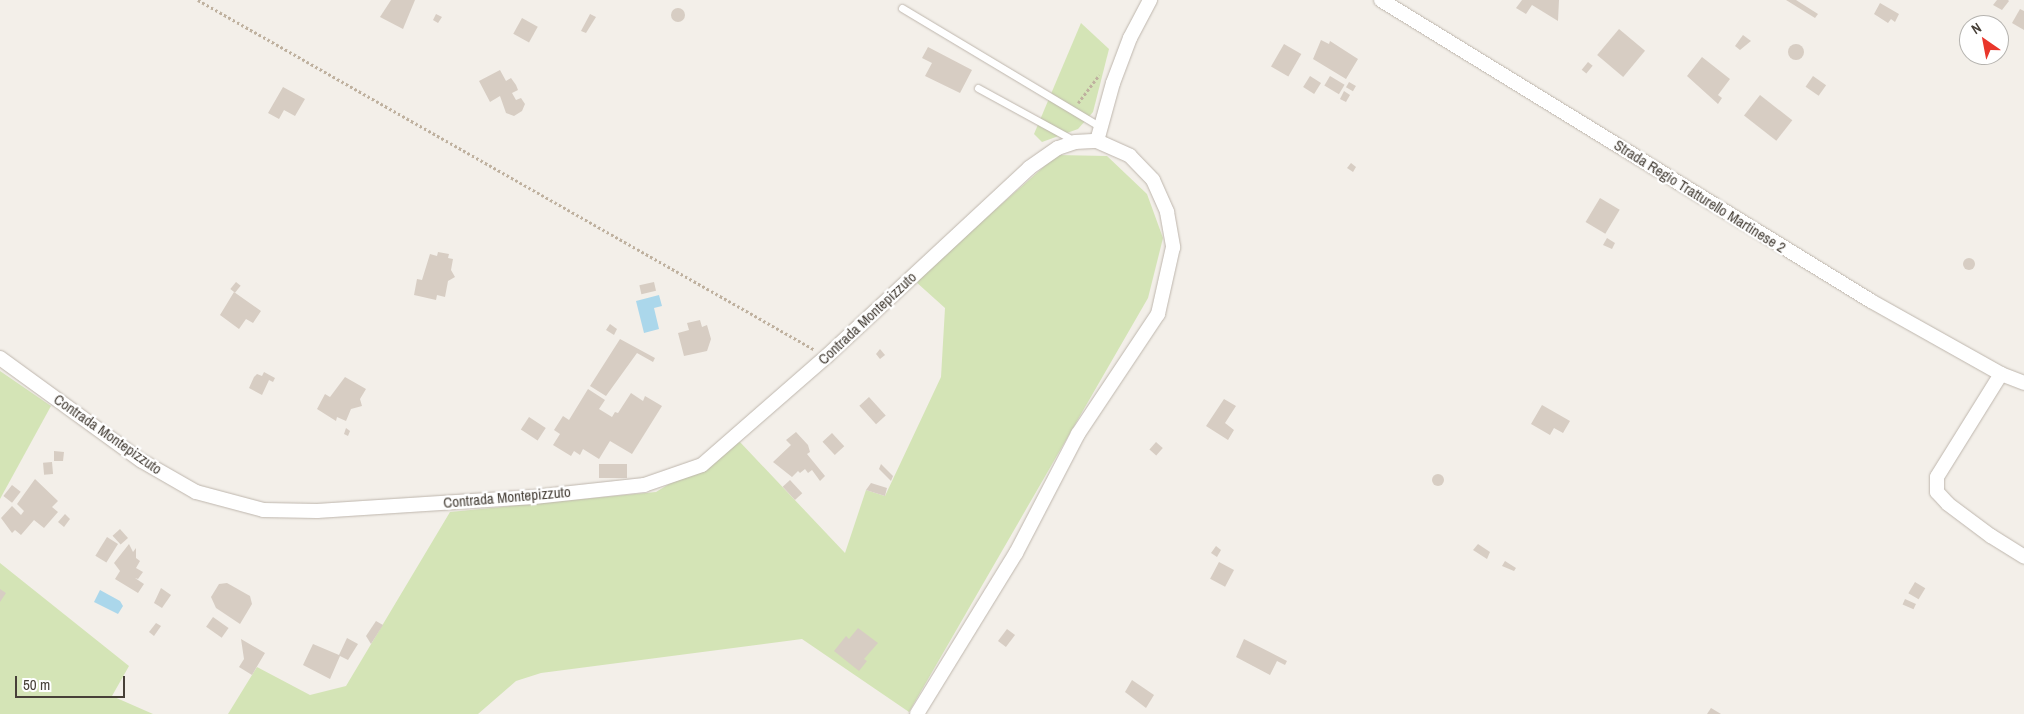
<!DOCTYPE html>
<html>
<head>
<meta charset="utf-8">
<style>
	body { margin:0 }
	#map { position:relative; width:2024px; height:714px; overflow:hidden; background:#f3efe9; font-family:"Archivo Narrow",sans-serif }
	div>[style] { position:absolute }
	.green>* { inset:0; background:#d4e4b6 }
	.water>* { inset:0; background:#abd7eb }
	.building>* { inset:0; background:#d7cdc3; transform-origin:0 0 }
	.round { border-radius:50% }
	.path>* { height:2.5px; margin-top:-1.25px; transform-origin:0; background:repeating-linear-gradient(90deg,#bfb19f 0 2.5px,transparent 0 5px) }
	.roads { filter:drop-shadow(0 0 1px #beb6ad) drop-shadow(0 0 1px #beb6ad) }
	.lane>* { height:7px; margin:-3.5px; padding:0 3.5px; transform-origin:3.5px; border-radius:3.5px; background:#fff }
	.street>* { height:14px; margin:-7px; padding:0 7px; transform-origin:7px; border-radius:7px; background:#fff }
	span { translate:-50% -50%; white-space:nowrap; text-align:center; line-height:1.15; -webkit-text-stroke:4.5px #fff; paint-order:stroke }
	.street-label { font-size:15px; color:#474038 }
	.north { position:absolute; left:1959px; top:15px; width:50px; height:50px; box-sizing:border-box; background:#fff; border:1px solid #b5b3af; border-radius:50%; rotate:327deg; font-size:14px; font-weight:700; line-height:20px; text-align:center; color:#474038 }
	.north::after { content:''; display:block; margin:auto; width:18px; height:22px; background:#e9362b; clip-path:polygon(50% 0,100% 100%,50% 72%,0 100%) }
	.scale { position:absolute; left:15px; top:676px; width:110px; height:22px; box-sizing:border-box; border:2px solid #474038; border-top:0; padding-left:6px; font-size:15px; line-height:18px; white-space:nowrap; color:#474038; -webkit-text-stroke:4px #fff; paint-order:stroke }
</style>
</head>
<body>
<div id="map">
	<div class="green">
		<div style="clip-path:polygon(1081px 23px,1109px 49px,1093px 112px,1078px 129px,1042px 142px,1034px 134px)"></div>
		<div style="clip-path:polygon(1057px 155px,1107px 156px,1147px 194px,1163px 238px,1148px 298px,909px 712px,802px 639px,541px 673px,516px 681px,478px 714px,228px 714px,257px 667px,310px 695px,346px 686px,450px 512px,656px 492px,739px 441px,845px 553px,866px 490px,885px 496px,941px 377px,945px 308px,915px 281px)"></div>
		<div style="clip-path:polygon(0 371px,51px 406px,0 499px)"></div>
		<div style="clip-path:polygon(0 563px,129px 666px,112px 696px,153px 714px,0 714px)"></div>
	</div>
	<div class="water">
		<div style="clip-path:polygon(659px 295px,662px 306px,654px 308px,659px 329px,644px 333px,636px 301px)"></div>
		<div style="clip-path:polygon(100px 590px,120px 601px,123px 606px,118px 614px,94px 602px)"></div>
	</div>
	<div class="building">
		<div style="clip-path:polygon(391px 0,415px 0,403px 29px,380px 17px)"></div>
		<div style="clip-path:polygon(1522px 0,1559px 0,1558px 21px,1532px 5px,1526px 14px,1516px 8px)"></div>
		<div style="clip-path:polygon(1786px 0,1796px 0,1818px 14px,1815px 18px)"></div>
		<div style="clip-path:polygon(1997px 0,2008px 0,2009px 1px,2002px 10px,1993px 5px)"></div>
		<div style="clip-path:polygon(1880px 3px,1899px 14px,1895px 22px,1891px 19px,1888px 23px,1874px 14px)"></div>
		<div class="round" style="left:671px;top:8px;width:14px;height:14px"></div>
		<div style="clip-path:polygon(2020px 9px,2024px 11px,2024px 30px,2012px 23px)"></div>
		<div style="clip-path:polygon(436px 14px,442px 17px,438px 23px,433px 20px)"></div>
		<div style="clip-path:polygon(590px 14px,596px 17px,586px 33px,581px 31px)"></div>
		<div style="left:522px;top:18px;width:18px;height:18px;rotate:29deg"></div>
		<div style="left:1619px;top:29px;width:34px;height:34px;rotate:40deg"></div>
		<div style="clip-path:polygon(1743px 35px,1751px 41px,1740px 50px,1735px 46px)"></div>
		<div style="clip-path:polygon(1321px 40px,1329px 44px,1330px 41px,1358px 59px,1346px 79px,1313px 59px)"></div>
		<div style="left:1284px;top:44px;width:20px;height:26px;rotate:30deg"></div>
		<div class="round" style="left:1788px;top:44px;width:16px;height:16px"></div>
		<div style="clip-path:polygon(928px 47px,972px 70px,960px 93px,925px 76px,932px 63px,922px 58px)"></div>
		<div style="clip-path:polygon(1702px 57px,1730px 79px,1718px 95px,1722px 98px,1718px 104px,1687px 76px)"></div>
		<div style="left:1588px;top:62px;width:6px;height:10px;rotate:39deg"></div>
		<div style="clip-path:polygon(500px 70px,506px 81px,511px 78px,516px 85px,518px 90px,512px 93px,516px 100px,521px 98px,525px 104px,522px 111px,514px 116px,506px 113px,500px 96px,490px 102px,479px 81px)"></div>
		<div style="left:1310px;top:76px;width:13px;height:13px;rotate:32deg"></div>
		<div style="left:1330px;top:76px;width:17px;height:11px;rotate:31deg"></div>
		<div style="left:1813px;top:76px;width:16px;height:13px;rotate:35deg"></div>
		<div style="left:1349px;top:82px;width:8px;height:6px;rotate:30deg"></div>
		<div style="clip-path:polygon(283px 87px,305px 99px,295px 116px,284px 110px,279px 119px,268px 113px)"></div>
		<div style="clip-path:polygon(1344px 91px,1350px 95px,1346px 102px,1340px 99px)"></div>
		<div style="left:1760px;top:95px;width:41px;height:26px;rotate:38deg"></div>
		<div style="clip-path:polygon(1351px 163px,1356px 167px,1353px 172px,1347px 168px)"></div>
		<div style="left:1600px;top:198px;width:23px;height:28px;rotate:31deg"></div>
		<div style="clip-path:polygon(1607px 238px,1615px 243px,1612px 249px,1603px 245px)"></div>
		<div style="clip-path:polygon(438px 252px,449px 254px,448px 258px,453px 259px,451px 270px,455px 277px,448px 281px,445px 297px,437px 295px,436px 300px,414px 295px,417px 279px,422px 280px,430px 254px,437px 256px)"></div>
		<div class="round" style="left:1963px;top:258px;width:12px;height:12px"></div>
		<div style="left:236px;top:282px;width:6px;height:9px;rotate:39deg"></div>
		<div style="left:654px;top:282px;width:9px;height:15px;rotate:77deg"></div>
		<div style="clip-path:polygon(234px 292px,261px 311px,253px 323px,246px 319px,239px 329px,220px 315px)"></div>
		<div style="clip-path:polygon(700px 320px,702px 327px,707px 325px,711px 339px,707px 351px,684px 356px,678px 333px,689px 330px,687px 323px)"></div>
		<div style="clip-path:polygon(610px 324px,617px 329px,614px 335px,606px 330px)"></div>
		<div style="clip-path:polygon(620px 339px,655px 358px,653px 362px,637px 353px,606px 396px,590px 386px)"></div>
		<div style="clip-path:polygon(880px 349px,885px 355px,880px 359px,876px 354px)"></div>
		<div style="clip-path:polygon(264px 372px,275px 378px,273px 382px,269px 380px,262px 395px,249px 388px,254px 377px,257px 374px,262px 376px)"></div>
		<div style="clip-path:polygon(345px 377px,366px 389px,360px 399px,362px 406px,351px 409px,346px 421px,337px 417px,336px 421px,317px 409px,325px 394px,330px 397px)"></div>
		<div style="clip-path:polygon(588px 389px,605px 400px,599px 409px,612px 417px,615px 412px,618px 413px,631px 393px,643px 401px,645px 396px,662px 406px,632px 454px,610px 441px,599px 459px,583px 449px,580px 455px,574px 451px,571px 456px,553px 445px,560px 434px,554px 430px,563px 416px,569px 420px)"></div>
		<div style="left:869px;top:397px;width:25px;height:13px;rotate:48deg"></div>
		<div style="clip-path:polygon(1224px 399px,1236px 406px,1225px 423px,1234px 430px,1228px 440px,1206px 426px)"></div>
		<div style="clip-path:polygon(1542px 405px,1570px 421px,1563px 433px,1554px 428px,1550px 435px,1531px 424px)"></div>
		<div style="left:529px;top:417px;width:20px;height:15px;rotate:33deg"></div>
		<div style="clip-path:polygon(346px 428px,350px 431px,348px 436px,344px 434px)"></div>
		<div style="clip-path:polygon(796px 432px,808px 445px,810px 452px,807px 454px,825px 476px,820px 481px,812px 470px,808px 473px,805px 469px,800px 473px,798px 471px,792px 477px,773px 462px,791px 445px,786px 440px)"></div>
		<div style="left:832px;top:433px;width:18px;height:13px;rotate:47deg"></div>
		<div style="left:1156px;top:442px;width:9px;height:10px;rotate:41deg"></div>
		<div style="clip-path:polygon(54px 451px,64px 452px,63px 461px,54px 461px)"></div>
		<div style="left:52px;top:462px;width:12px;height:9px;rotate:85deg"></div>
		<div style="left:599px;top:464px;width:28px;height:14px"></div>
		<div style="clip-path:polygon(881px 464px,893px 476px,891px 481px,879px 469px)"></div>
		<div class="round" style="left:1432px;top:474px;width:12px;height:12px"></div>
		<div style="clip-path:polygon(35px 479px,58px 501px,52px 507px,58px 512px,44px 528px,34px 520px,21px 535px,15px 530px,12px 533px,1px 518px,12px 506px,21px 515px,24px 511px,17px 504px)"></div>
		<div style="left:790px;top:480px;width:18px;height:10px;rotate:47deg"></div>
		<div style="clip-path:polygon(871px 483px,887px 488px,885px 496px,866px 490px)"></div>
		<div style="left:12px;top:485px;width:11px;height:14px;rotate:38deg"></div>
		<div style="clip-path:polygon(65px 514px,70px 519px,64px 527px,58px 522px)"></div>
		<div style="left:120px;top:529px;width:12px;height:10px;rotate:48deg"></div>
		<div style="left:107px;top:537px;width:13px;height:22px;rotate:32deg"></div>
		<div style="clip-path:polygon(129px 544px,133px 552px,136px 548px,136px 558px,140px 561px,136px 568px,143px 572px,138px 579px,135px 578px,144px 584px,138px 593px,115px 579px,120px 571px,114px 563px)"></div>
		<div style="clip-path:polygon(1478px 544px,1490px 552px,1487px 559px,1473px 550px)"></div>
		<div style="clip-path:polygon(1216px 546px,1221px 550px,1217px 557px,1211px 553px)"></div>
		<div style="clip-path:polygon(1505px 561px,1516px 568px,1514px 571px,1502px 566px)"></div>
		<div style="left:1219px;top:562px;width:17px;height:19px;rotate:28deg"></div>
		<div style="left:1915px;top:582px;width:12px;height:13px;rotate:31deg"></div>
		<div style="clip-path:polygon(227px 583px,250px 596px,252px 604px,240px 624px,216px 608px,211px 597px,219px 584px)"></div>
		<div style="clip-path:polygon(161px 588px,171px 595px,162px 608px,154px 603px)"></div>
		<div style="clip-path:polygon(0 589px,6px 593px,0 602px)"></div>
		<div style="left:1905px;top:599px;width:12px;height:6px;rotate:24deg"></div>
		<div style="left:213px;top:617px;width:19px;height:12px;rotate:35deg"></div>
		<div style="clip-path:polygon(376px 621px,383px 625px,371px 644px,366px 636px)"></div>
		<div style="clip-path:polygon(156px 623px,161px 626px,154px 636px,149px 632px)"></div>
		<div style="clip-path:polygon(858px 628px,878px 643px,864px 659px,867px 661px,859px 671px,834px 651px,846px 636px,849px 639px)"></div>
		<div style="left:1007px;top:629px;width:10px;height:15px;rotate:37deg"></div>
		<div style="clip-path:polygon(347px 638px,358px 644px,348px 660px,340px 656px,330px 679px,303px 665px,313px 644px,339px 655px)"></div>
		<div style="clip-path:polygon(241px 639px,265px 653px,252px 675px,239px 667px,244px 659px)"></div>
		<div style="clip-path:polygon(1244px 639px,1287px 661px,1285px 665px,1277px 661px,1270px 675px,1236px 657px)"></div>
		<div style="clip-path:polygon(1132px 680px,1154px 695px,1146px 708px,1125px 692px)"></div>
		<div style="clip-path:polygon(1711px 708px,1721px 714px,1707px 714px)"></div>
	</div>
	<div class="path">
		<div style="left:198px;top:0;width:709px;rotate:29.56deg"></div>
		<div style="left:1078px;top:103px;width:35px;rotate:-53deg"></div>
	</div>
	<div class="roads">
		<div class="lane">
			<div style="left:902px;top:8px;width:232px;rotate:30.9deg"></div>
			<div style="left:978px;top:88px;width:111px;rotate:28.7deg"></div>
		</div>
		<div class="street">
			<div style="left:1381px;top:0;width:575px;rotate:31.56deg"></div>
			<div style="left:1871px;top:301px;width:149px;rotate:29.3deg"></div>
			<div style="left:2001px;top:374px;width:25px;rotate:21deg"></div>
			<div style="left:1097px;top:141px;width:60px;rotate:-74.6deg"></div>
			<div style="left:1113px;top:83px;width:48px;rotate:-69.3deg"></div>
			<div style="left:1130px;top:38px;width:43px;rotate:-62.2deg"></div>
			<div style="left:0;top:358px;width:175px;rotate:36deg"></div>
			<div style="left:142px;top:461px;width:62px;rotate:29.9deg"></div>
			<div style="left:196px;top:492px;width:69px;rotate:15deg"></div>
			<div style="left:263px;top:510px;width:54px;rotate:1.1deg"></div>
			<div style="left:317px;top:511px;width:217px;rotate:-3.7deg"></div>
			<div style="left:534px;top:497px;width:111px;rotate:-6.2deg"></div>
			<div style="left:644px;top:485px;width:61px;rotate:-19deg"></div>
			<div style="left:702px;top:465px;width:166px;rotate:-41.1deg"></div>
			<div style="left:827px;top:356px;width:276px;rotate:-42.9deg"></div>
			<div style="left:1029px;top:168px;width:35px;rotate:-35deg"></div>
			<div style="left:1058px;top:148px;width:18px;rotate:-19deg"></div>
			<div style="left:1075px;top:142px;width:22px;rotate:-3deg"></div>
			<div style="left:1097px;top:141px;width:36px;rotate:24deg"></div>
			<div style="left:1130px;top:156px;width:33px;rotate:46deg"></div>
			<div style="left:1153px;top:180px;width:35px;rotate:66deg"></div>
			<div style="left:1167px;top:212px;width:36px;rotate:80deg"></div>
			<div style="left:1173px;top:247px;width:69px;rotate:102.6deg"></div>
			<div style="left:1158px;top:314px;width:144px;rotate:123.7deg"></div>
			<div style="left:1078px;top:434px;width:134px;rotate:117.5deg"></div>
			<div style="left:1016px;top:553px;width:189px;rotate:121.6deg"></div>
			<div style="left:2001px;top:374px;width:121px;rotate:121.9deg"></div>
			<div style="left:1937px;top:477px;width:15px;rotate:90deg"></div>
			<div style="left:1937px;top:492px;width:16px;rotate:47deg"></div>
			<div style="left:1948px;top:504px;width:54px;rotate:36.7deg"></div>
			<div style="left:1991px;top:536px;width:39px;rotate:32deg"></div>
		</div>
	</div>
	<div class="street-label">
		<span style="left:1700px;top:196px;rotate:32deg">Strada Regio Tratturello Martinese 2</span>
		<span style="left:867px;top:318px;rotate:-43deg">Contrada Montepizzuto</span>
		<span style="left:108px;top:434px;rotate:35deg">Contrada Montepizzuto</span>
		<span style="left:507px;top:497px;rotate:-5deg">Contrada Montepizzuto</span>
	</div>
	<div class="north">N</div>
	<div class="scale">50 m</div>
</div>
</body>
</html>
